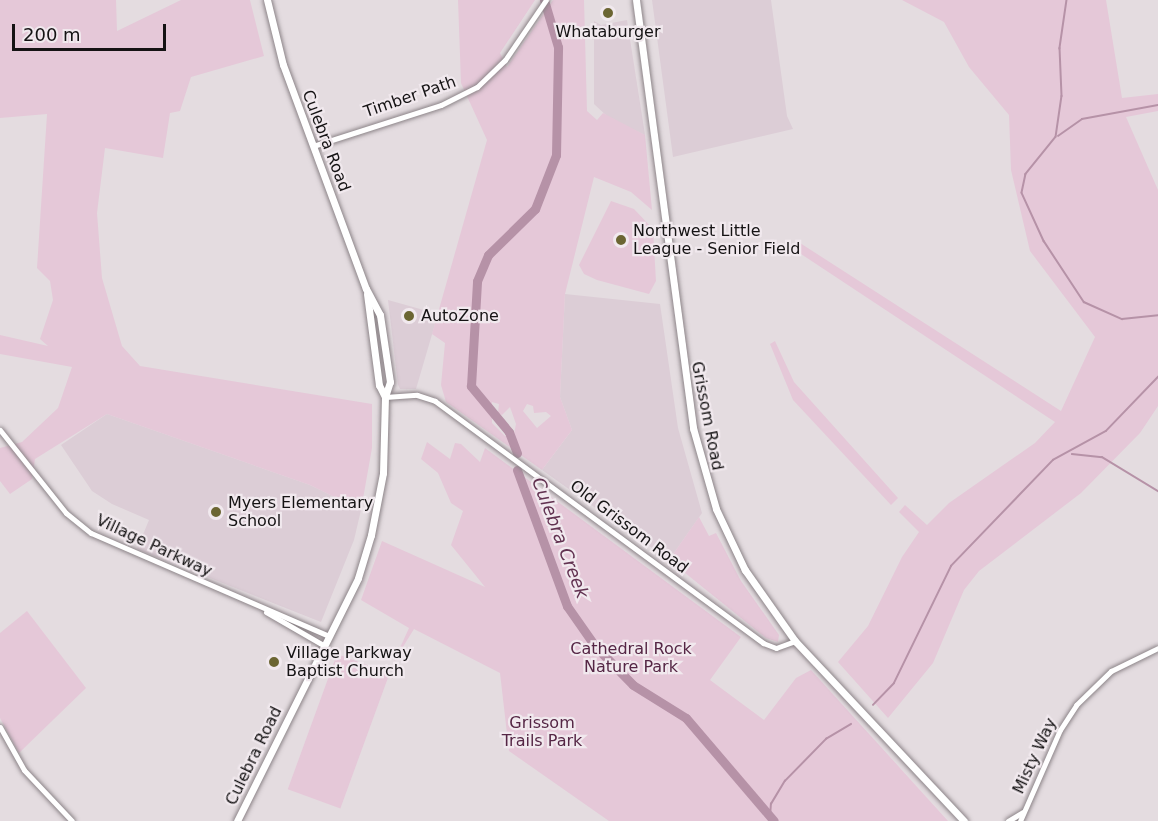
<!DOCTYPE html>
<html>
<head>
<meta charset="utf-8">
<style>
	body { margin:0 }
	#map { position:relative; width:1158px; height:821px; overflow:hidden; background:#e4dce0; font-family:"DejaVu Sans",sans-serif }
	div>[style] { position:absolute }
	.built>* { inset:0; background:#dccdd6 }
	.green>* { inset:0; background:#e5c8d8; transform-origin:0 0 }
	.stream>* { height:1.5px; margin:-0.75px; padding:0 0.75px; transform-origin:0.75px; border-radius:0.75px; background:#b692a7 }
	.river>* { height:9px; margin:-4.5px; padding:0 4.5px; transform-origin:4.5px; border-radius:4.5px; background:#b692a7 }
	.roads { filter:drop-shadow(0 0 2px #8c8488) drop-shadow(0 0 2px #8c8488) }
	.minor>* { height:5px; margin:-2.5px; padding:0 2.5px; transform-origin:2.5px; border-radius:2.5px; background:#fff }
	.major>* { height:7px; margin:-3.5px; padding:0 3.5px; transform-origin:3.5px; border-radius:3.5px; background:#fff }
	.dots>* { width:16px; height:16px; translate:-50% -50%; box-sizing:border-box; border:3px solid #f1e9ee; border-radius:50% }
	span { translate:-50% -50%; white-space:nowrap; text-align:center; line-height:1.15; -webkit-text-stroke:4.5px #f1e9ee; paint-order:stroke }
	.poi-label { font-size:16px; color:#151314 }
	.left { translate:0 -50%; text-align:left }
	.street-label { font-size:16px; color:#151314 }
	.park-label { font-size:16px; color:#552645 }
	.water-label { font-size:18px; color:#623251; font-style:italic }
	.scale { position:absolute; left:12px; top:24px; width:154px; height:27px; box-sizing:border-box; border:3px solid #151314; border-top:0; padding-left:8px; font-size:18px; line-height:21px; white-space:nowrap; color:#151314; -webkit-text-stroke:4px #f1e9ee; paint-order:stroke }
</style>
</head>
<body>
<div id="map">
	<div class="built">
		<div style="clip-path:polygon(652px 0,771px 0,787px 116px,793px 129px,673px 157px)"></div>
		<div style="clip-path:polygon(627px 20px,645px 135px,609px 118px,594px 104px,594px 21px,601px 25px)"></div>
		<div style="clip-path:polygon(565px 294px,660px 304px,678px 428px,702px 513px,669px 560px,542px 470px,572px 430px,560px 397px)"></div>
		<div style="clip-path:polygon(388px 300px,438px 314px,416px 389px,400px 389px,398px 385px)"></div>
		<div style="clip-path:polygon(107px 414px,310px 485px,361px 510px,354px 540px,321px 622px,137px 549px,149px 520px,112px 504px,92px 491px,61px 445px)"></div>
	</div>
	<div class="green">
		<div style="clip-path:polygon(0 0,116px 0,117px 31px,181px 0,250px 0,264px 56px,191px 77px,180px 111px,170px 113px,163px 158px,105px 148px,97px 213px,102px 278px,122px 346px,140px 366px,372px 404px,372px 448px,361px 510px,310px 485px,107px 414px,35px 459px,32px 479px,10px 494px,0 481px,0 448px,22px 442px,58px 408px,72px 367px,0 354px,0 335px,48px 346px,40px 339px,53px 300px,50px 281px,37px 268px,47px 114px,0 118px)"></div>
		<div style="clip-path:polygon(evenodd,458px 0,535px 0,500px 53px,507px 67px,553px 0,584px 0,587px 111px,597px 120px,603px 113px,645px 135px,652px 210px,631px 192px,594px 177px,565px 294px,560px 397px,572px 430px,542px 470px,446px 402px,441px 385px,445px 343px,432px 334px,487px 140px,461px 83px,458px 0,492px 402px,499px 404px,498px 413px,502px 415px,510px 407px,516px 424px,514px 434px,505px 436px,492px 423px,492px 402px,458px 0,527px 404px,533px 406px,534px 413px,546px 412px,551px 416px,537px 428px,523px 411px,527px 404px)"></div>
		<div style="clip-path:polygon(902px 0,1106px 0,1122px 98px,1158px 94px,1158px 111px,1126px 117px,1158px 190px,1158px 406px,1140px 433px,1081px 493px,979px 571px,964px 590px,933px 663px,888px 718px,838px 662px,868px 626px,902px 557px,919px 532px,899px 512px,905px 505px,927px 525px,949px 503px,1035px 443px,1055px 422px,801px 254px,800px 243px,1061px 411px,1095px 337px,1030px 251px,1011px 170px,1009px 115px,969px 67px,944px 22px)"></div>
		<div style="clip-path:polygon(611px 201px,634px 209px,653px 229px,656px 281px,649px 294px,597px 280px,584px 274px,579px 265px)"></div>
		<div style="clip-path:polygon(775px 341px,794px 382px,898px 498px,891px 505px,793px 400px,770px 344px)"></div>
		<div style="clip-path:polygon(427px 442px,450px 459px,455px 443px,461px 444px,480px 462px,485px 448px,741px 637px,710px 680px,764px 720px,796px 678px,811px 670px,948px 821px,609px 821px,509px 751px,500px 673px,414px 629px,393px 663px,409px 628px,361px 600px,382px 541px,485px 587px,451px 545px,463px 511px,451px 503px,438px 473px,421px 459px)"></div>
		<div style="clip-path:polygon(699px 517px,709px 536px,716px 533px,741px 581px,779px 635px,778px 642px,766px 638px,669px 560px)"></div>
		<div style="clip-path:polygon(27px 611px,86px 688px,19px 753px,0 718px,0 633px)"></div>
		<div style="left:337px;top:654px;width:56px;height:144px;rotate:20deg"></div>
	</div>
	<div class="stream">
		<div style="left:1067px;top:0;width:49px;rotate:98.3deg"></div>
		<div style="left:1060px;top:48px;width:48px;rotate:87.6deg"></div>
		<div style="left:1062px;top:96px;width:41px;rotate:98.3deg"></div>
		<div style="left:1056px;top:137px;width:48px;rotate:129deg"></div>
		<div style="left:1026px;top:174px;width:19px;rotate:102deg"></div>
		<div style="left:1022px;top:193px;width:53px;rotate:65.4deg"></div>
		<div style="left:1044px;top:241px;width:73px;rotate:56.7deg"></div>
		<div style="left:1084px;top:302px;width:42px;rotate:24.1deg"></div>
		<div style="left:1122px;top:319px;width:36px;rotate:-6deg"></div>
		<div style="left:1058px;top:136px;width:29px;rotate:-35deg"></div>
		<div style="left:1082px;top:119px;width:77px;rotate:-10.4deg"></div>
		<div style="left:1072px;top:454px;width:30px;rotate:6deg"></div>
		<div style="left:1102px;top:457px;width:66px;rotate:31.3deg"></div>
		<div style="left:873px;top:705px;width:30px;rotate:-46deg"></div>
		<div style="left:894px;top:683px;width:130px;rotate:-64deg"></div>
		<div style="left:951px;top:566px;width:147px;rotate:-46.1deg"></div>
		<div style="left:1053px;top:460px;width:60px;rotate:-28.7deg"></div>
		<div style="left:1106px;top:431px;width:75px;rotate:-46.1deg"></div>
		<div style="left:770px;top:817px;width:13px;rotate:-86deg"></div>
		<div style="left:771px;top:804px;width:27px;rotate:-59deg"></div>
		<div style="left:785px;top:781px;width:59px;rotate:-45.7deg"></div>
		<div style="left:826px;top:739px;width:29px;rotate:-31deg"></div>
	</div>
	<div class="river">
		<div style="left:517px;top:453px;width:22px;rotate:-111deg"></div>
		<div style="left:509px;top:432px;width:60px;rotate:-129.6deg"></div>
		<div style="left:471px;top:386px;width:105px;rotate:-86.7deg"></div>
		<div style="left:477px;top:281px;width:28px;rotate:-67deg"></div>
		<div style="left:488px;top:255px;width:66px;rotate:-44.4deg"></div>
		<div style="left:535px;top:209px;width:58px;rotate:-68.7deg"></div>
		<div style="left:556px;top:155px;width:108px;rotate:-88.9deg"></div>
		<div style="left:558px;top:47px;width:49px;rotate:-106.6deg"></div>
		<div style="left:517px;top:470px;width:145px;rotate:69.8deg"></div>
		<div style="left:567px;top:606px;width:49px;rotate:55deg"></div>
		<div style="left:595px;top:646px;width:54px;rotate:45.7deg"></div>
		<div style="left:633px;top:685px;width:62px;rotate:31.9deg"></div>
		<div style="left:686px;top:718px;width:135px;rotate:49.5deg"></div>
	</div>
	<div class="roads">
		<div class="minor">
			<div style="left:313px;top:146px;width:134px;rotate:-17.8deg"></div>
			<div style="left:441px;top:105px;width:40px;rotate:-26.6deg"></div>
			<div style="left:477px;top:87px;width:39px;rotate:-44deg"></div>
			<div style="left:505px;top:60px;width:73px;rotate:-55.7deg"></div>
			<div style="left:385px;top:397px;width:32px;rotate:-4deg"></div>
			<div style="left:417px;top:395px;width:19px;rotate:18deg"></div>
			<div style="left:435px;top:401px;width:408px;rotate:36.4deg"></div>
			<div style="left:763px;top:643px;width:14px;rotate:21deg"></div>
			<div style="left:776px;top:648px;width:20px;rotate:-20deg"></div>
			<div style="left:0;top:430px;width:106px;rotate:51.5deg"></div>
			<div style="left:66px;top:513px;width:32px;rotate:39deg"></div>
			<div style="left:91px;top:533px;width:259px;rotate:23.4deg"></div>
			<div style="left:266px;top:612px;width:68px;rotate:30deg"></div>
			<div style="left:0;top:727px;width:49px;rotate:60.8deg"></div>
			<div style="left:24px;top:770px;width:70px;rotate:46.7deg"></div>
			<div style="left:1008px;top:821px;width:17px;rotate:-31deg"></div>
			<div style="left:1020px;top:821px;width:99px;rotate:-66.3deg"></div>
			<div style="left:1060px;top:730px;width:30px;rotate:-57deg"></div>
			<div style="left:1076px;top:705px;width:49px;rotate:-44.2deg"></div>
			<div style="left:1111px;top:671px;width:52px;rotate:-26.1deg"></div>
		</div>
		<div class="major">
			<div style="left:636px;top:0;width:432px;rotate:82.4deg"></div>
			<div style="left:693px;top:428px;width:84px;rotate:74.1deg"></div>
			<div style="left:716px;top:509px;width:68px;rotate:64.6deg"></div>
			<div style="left:745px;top:570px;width:87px;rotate:54.8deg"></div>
			<div style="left:795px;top:641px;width:247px;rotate:46.8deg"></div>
			<div style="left:367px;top:294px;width:92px;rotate:82.5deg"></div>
			<div style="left:379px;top:385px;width:13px;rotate:63deg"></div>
			<div style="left:237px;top:821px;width:271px;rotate:-63.5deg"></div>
			<div style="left:358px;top:578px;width:45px;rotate:-73.2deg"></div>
			<div style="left:371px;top:535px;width:63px;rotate:-79deg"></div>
			<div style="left:383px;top:473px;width:76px;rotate:-88.5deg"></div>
			<div style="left:385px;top:397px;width:16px;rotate:-72deg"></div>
			<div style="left:390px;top:382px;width:68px;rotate:-98.5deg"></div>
			<div style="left:380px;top:315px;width:30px;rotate:-118deg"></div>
			<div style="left:366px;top:289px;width:239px;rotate:-110.3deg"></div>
			<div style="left:283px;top:65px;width:67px;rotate:-103.8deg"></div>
		</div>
	</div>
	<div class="dots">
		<div style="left:608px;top:13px;background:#6b6532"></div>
		<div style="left:621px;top:240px;background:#6b6532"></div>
		<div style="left:409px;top:316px;background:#6b6532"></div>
		<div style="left:216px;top:512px;background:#6b6532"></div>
		<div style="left:274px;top:662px;background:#6b6532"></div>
	</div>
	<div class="poi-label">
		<span style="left:608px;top:32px">Whataburger</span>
		<span class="left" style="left:633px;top:240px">Northwest Little<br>League - Senior Field</span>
		<span class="left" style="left:421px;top:316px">AutoZone</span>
		<span class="left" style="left:228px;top:512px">Myers Elementary<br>School</span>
		<span class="left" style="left:286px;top:662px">Village Parkway<br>Baptist Church</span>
	</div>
	<div class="street-label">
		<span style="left:410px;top:97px;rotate:-19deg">Timber Path</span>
		<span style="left:326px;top:141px;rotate:69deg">Culebra Road</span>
		<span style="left:707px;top:416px;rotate:79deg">Grissom Road</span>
		<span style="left:629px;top:527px;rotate:37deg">Old Grissom Road</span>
		<span style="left:154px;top:546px;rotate:25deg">Village Parkway</span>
		<span style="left:254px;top:756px;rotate:-64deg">Culebra Road</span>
		<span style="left:1035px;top:756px;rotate:-65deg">Misty Way</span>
	</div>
	<div class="park-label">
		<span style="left:631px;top:658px">Cathedral Rock<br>Nature Park</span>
		<span style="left:542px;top:732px">Grissom<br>Trails Park</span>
	</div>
	<div class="water-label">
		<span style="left:560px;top:538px;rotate:69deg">Culebra Creek</span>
	</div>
	<div class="scale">200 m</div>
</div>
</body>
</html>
